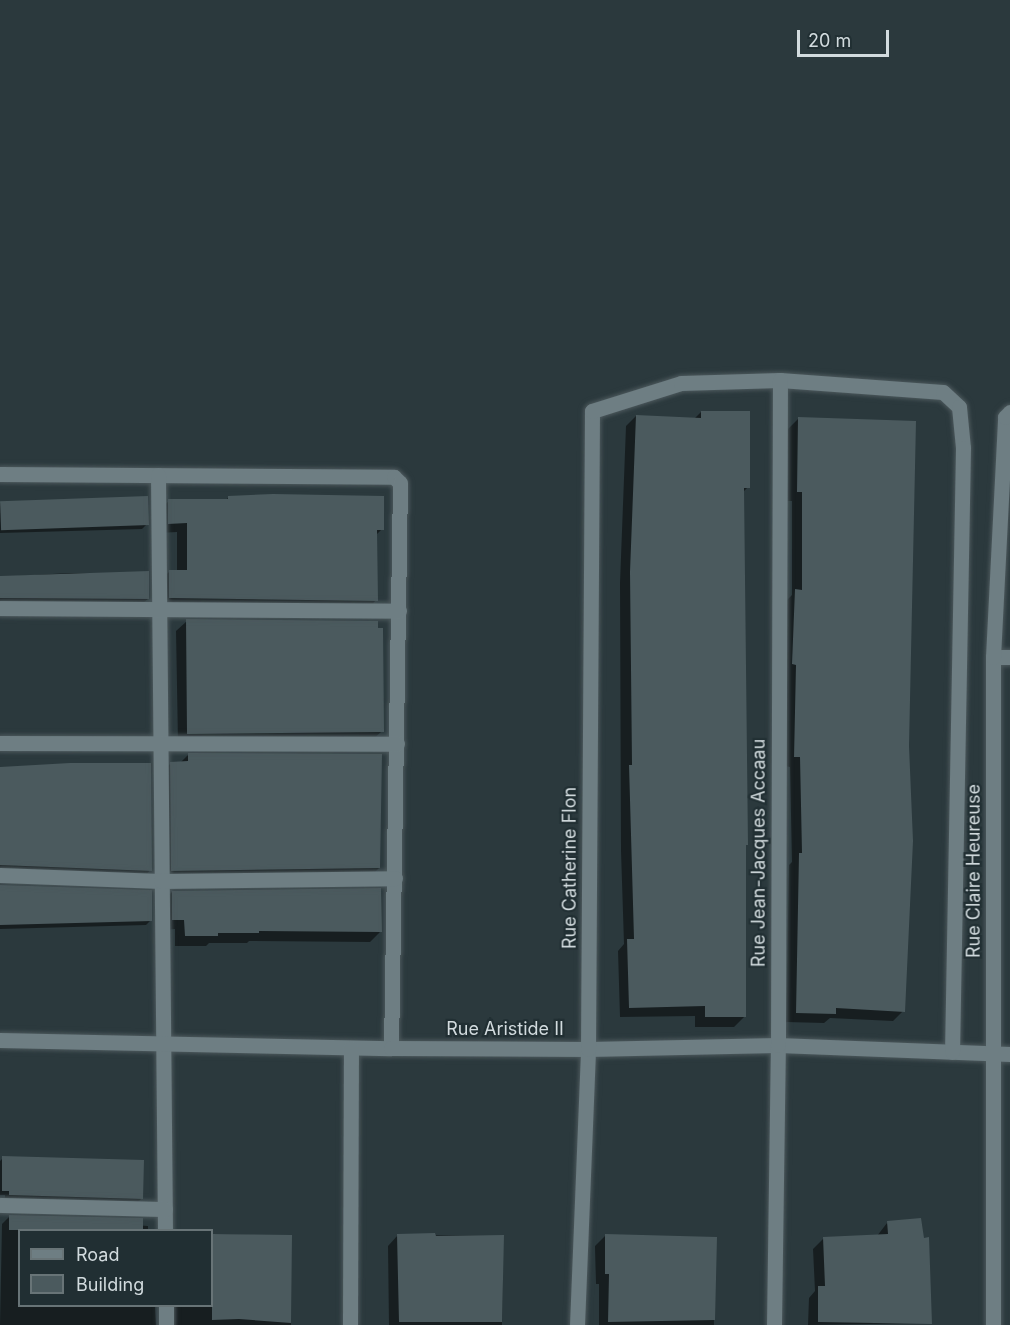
<!DOCTYPE html>
<html>
<head>
<meta charset="utf-8">
<style>
	body { margin:0 }
	#map { position:relative; width:1010px; height:1325px; overflow:hidden; background:#2b393d; font-family:Inter,sans-serif }
	div>[style] { position:absolute }
	.shadow>* { inset:0; background:#0007 }
	.building>* { inset:0; background:#4b5a5e; transform-origin:0 0 }
	.roads { filter:drop-shadow(0 0 2px #4c585c) drop-shadow(0 0 2px #4c585c) }
	.street>* { height:15px; margin:-7.5px; padding:0 7.5px; transform-origin:7.5px; border-radius:7.5px; background:#6e7e83 }
	span { translate:-50% -50%; white-space:nowrap; text-align:center; line-height:1.15; -webkit-text-stroke:4.5px #212f33; paint-order:stroke }
	.street-label { font-size:18px; color:#d2dbde }
	.legend { position:absolute; left:18px; top:1229px; width:195px; height:78px; box-sizing:border-box; background:#212f33; border:2px solid #687477; margin:0; padding:8px 10px; list-style:none; font-size:18px; color:#d2dbde }
	.legend li { display:flex; align-items:center; gap:12px; height:30px }
	.legend b { width:30px; border:2px solid #687477 }
	.scale { position:absolute; left:797px; top:30px; width:92px; height:27px; box-sizing:border-box; border:3px solid #d2dbde; border-top:0; padding-left:8px; font-size:18px; line-height:21px; white-space:nowrap; color:#d2dbde; -webkit-text-stroke:4px #212f33; paint-order:stroke }
</style>
</head>
<body>
<div id="map">
	<div class="shadow">
		<div style="clip-path:polygon(701px 412px,748px 487px,743px 492px,745px 1016px,734px 1027px,695px 1027px,695px 1016px,620px 1017px,618px 951px,624px 944px,621px 851px,620px 583px,626px 426px,636px 416px,694px 419px)"></div>
		<div style="clip-path:polygon(798px 419px,903px 1011px,893px 1021px,830px 1018px,824px 1023px,786px 1022px,789px 865px,792px 862px,790px 767px,785px 766px,786px 601px,792px 595px,792px 501px,787px 501px,788px 429px)"></div>
		<div style="clip-path:polygon(228px 498px,382px 529px,375px 536px,376px 600px,366px 611px,159px 608px,159px 582px,169px 572px,177px 572px,177px 532px,158px 533px,158px 511px,169px 501px,225px 501px)"></div>
		<div style="clip-path:polygon(0 503px,147px 524px,142px 529px,0 533px)"></div>
		<div style="clip-path:polygon(70px 573px,148px 573px,148px 599px,143px 603px,0 602px,0 577px)"></div>
		<div style="clip-path:polygon(187px 621px,381px 732px,370px 742px,178px 743px,176px 631px)"></div>
		<div style="clip-path:polygon(188px 755px,381px 755px,379px 868px,369px 878px,162px 881px,161px 773px,171px 763px,180px 763px)"></div>
		<div style="clip-path:polygon(0 768px,150px 870px,146px 875px,0 870px)"></div>
		<div style="clip-path:polygon(0 886px,151px 920px,146px 925px,0 929px)"></div>
		<div style="clip-path:polygon(172px 892px,380px 932px,370px 942px,249px 941px,247px 943px,209px 943px,206px 946px,175px 946px,175px 929px,162px 930px,162px 902px)"></div>
		<div style="clip-path:polygon(3px 1158px,142px 1198px,137px 1203px,5px 1200px,5px 1195px,0 1195px,0 1161px)"></div>
		<div style="clip-path:polygon(10px 1216px,148px 1226px,148px 1230px,20px 1230px,20px 1306px,155px 1306px,156px 1325px,0 1325px,2px 1224px)"></div>
		<div style="clip-path:polygon(887px 1223px,931px 1323px,808px 1325px,809px 1298px,815px 1291px,813px 1249px,823px 1239px,877px 1236px)"></div>
		<div style="clip-path:polygon(212px 1234px,291px 1236px,291px 1325px,169px 1325px,163px 1306px,212px 1306px)"></div>
		<div style="clip-path:polygon(398px 1235px,503px 1236px,502px 1325px,389px 1325px,388px 1246px)"></div>
		<div style="clip-path:polygon(605px 1236px,713px 1273px,714px 1325px,599px 1325px,599px 1284px,596px 1284px,595px 1246px)"></div>
	</div>
	<div class="building">
		<div style="clip-path:polygon(701px 411px,750px 411px,750px 488px,744px 488px,748px 845px,746px 845px,746px 1017px,705px 1017px,705px 1006px,629px 1008px,627px 939px,634px 939px,629px 765px,632px 765px,630px 572px,636px 415px,701px 418px)"></div>
		<div style="clip-path:polygon(798px 417px,916px 421px,909px 746px,913px 841px,905px 1012px,836px 1008px,836px 1014px,796px 1013px,799px 853px,802px 853px,800px 757px,794px 757px,796px 665px,792px 664px,795px 589px,802px 590px,802px 492px,797px 492px)"></div>
		<div style="clip-path:polygon(273px 494px,384px 496px,384px 530px,377px 530px,378px 601px,169px 598px,169px 570px,187px 570px,187px 523px,168px 524px,168px 499px,228px 499px,228px 496px)"></div>
		<div style="left:148px;top:496px;width:29px;height:148px;rotate:88deg"></div>
		<div style="clip-path:polygon(149px 571px,149px 599px,0 598px,0 576px)"></div>
		<div style="clip-path:polygon(186px 619px,378px 621px,378px 628px,383px 628px,384px 732px,187px 734px)"></div>
		<div style="clip-path:polygon(188px 753px,382px 754px,380px 868px,171px 871px,170px 762px,188px 761px)"></div>
		<div style="clip-path:polygon(70px 763px,151px 763px,152px 871px,0 865px,0 767px)"></div>
		<div style="clip-path:polygon(0 885px,152px 890px,152px 921px,0 925px)"></div>
		<div style="clip-path:polygon(381px 888px,382px 932px,259px 931px,259px 933px,218px 933px,218px 936px,185px 936px,184px 920px,172px 920px,172px 891px)"></div>
		<div style="clip-path:polygon(2px 1156px,144px 1160px,143px 1199px,9px 1195px,9px 1191px,2px 1191px)"></div>
		<div style="clip-path:polygon(9px 1215px,143px 1218px,143px 1230px,9px 1230px)"></div>
		<div style="clip-path:polygon(921px 1218px,924px 1238px,929px 1237px,932px 1324px,818px 1322px,818px 1286px,825px 1286px,823px 1237px,888px 1234px,887px 1221px)"></div>
		<div style="clip-path:polygon(435px 1233px,436px 1236px,504px 1235px,502px 1322px,399px 1322px,397px 1234px)"></div>
		<div style="clip-path:polygon(212px 1234px,292px 1235px,291px 1323px,239px 1319px,212px 1320px)"></div>
		<div style="clip-path:polygon(605px 1234px,717px 1237px,715px 1320px,608px 1322px,609px 1274px,605px 1274px)"></div>
	</div>
	<div class="roads">
		<div class="street">
			<div style="left:0;top:474px;width:394px;rotate:0.4deg"></div>
			<div style="left:394px;top:477px;width:8px;rotate:45deg"></div>
			<div style="left:400px;top:483px;width:565px;rotate:90.91deg"></div>
			<div style="left:158px;top:475px;width:755px;rotate:89.47deg"></div>
			<div style="left:0;top:608px;width:399px;rotate:0.4deg"></div>
			<div style="left:993px;top:657px;width:17px"></div>
			<div style="left:0;top:743px;width:397px;rotate:0.1deg"></div>
			<div style="left:0;top:875px;width:161px;rotate:2.1deg"></div>
			<div style="left:161px;top:881px;width:234px;rotate:-0.7deg"></div>
			<div style="left:0;top:1040px;width:391px;rotate:1.2deg"></div>
			<div style="left:391px;top:1048px;width:197px;rotate:0.3deg"></div>
			<div style="left:588px;top:1049px;width:190px;rotate:-1.2deg"></div>
			<div style="left:778px;top:1045px;width:232px;rotate:2.2deg"></div>
			<div style="left:0;top:1205px;width:165px;rotate:1.4deg"></div>
			<div style="left:166px;top:1306px;width:19px;rotate:90deg"></div>
			<div style="left:350px;top:1325px;width:277px;rotate:-89.8deg"></div>
			<div style="left:577px;top:1325px;width:276px;rotate:-87.7deg"></div>
			<div style="left:588px;top:1049px;width:638px;rotate:-89.64deg"></div>
			<div style="left:592px;top:411px;width:93px;rotate:-17.5deg"></div>
			<div style="left:681px;top:383px;width:99px;rotate:-1.7deg"></div>
			<div style="left:780px;top:380px;width:163px;rotate:4.2deg"></div>
			<div style="left:943px;top:392px;width:22px;rotate:43deg"></div>
			<div style="left:959px;top:407px;width:41px;rotate:84.4deg"></div>
			<div style="left:963px;top:448px;width:604px;rotate:91.04deg"></div>
			<div style="left:774px;top:1325px;width:280px;rotate:-89.2deg"></div>
			<div style="left:778px;top:1045px;width:665px;rotate:-89.83deg"></div>
			<div style="left:993px;top:1325px;width:668px;rotate:-90deg"></div>
			<div style="left:993px;top:657px;width:240px;rotate:-87.1deg"></div>
			<div style="left:1005px;top:417px;width:7px;rotate:-45deg"></div>
		</div>
	</div>
	<div class="street-label">
		<span style="left:759px;top:853px;rotate:-90deg">Rue Jean-Jacques Accaau</span>
		<span style="left:570px;top:868px;rotate:-90deg">Rue Catherine Flon</span>
		<span style="left:974px;top:871px;rotate:-90deg">Rue Claire Heureuse</span>
		<span style="left:505px;top:1029px">Rue Aristide II</span>
	</div>
	<ul class="legend">
	<li><b style="height:8px;background:#6e7e83"></b>Road</li>
	<li><b style="height:16px;background:#4b5a5e"></b>Building</li>
	</ul>
	<div class="scale">20 m</div>
</div>
</body>
</html>
